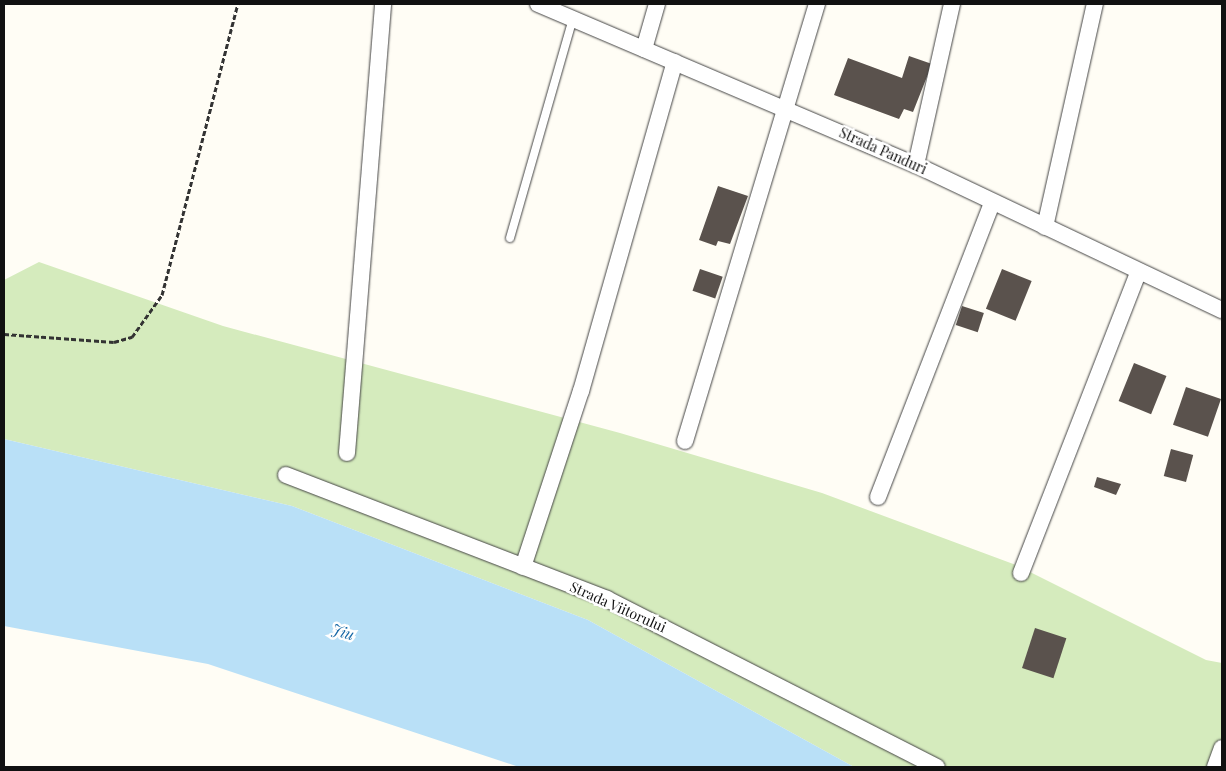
<!DOCTYPE html>
<html>
<head>
<meta charset="utf-8">
<style>
	body { margin:0 }
	#map { position:relative; width:1226px; height:771px; overflow:hidden; background:#fffdf5; font-family:"Playfair Display",serif }
	div>[style] { position:absolute }
	.green>* { inset:0; background:#d5ebbd }
	.water>* { inset:0; background:#b9e0f7 }
	.building>* { inset:0; background:#5a524d; transform-origin:0 0 }
	.path>* { height:3px; margin-top:-1.5px; transform-origin:0; background:repeating-linear-gradient(90deg,#333 0 5px,transparent 0 7.5px) }
	.roads { filter:drop-shadow(0 0 1px #444) drop-shadow(0 0 1px #444) }
	.lane>* { height:8px; margin:-4px; padding:0 4px; transform-origin:4px; border-radius:4px; background:#fff }
	.street>* { height:16px; margin:-8px; padding:0 8px; transform-origin:8px; border-radius:8px; background:#fff }
	span { translate:-50% -50%; white-space:nowrap; text-align:center; line-height:1.15; -webkit-text-stroke:5px #fff; paint-order:stroke }
	.street-label { font-size:14px; color:#111 }
	.water-label { font-size:15px; color:#1768a6; font-style:italic }
	.frame { position:absolute; inset:0; border:5px solid #111; pointer-events:none }
</style>
</head>
<body>
<div id="map">
	<div class="green">
		<div style="clip-path:polygon(39px 262px,223px 326px,620px 433px,822px 493px,1016px 565px,1206px 660px,1222px 663px,1222px 767px,854px 767px,588px 620px,292px 506px,4px 439px,4px 280px)"></div>
	</div>
	<div class="water">
		<div style="clip-path:polygon(4px 439px,292px 506px,588px 620px,854px 767px,519px 767px,208px 664px,4px 626px)"></div>
	</div>
	<div class="building">
		<div style="clip-path:polygon(909px 56px,932px 64px,913px 112px,904px 109px,899px 119px,834px 95px,848px 58px,902px 78px)"></div>
		<div style="clip-path:polygon(718px 186px,748px 196px,730px 244px,718px 241px,716px 246px,699px 240px)"></div>
		<div style="left:700px;top:269px;width:24px;height:23px;rotate:19deg"></div>
		<div style="left:1002px;top:269px;width:32px;height:43px;rotate:22deg"></div>
		<div style="left:962px;top:306px;width:23px;height:20px;rotate:18deg"></div>
		<div style="left:1134px;top:363px;width:35px;height:41px;rotate:22deg"></div>
		<div style="left:1186px;top:387px;width:37px;height:40px;rotate:19deg"></div>
		<div style="left:1171px;top:449px;width:23px;height:28px;rotate:15deg"></div>
		<div style="clip-path:polygon(1097px 477px,1121px 484px,1116px 495px,1094px 487px)"></div>
		<div style="left:1035px;top:628px;width:33px;height:42px;rotate:18deg"></div>
	</div>
	<div class="path">
		<div style="left:4px;top:334px;width:110px;rotate:4.2deg"></div>
		<div style="left:114px;top:342px;width:19px;rotate:-16deg"></div>
		<div style="left:132px;top:337px;width:52px;rotate:-54.5deg"></div>
		<div style="left:162px;top:295px;width:301px;rotate:-75.4deg"></div>
	</div>
	<div class="roads">
		<div class="lane">
			<div style="left:510px;top:238px;width:228px;rotate:-74deg"></div>
		</div>
		<div class="street">
			<div style="left:538px;top:4px;width:411px;rotate:23.1deg"></div>
			<div style="left:916px;top:165px;width:339px;rotate:25.4deg"></div>
			<div style="left:644px;top:49px;width:47px;rotate:-73.9deg"></div>
			<div style="left:916px;top:165px;width:165px;rotate:-77.4deg"></div>
			<div style="left:1045px;top:227px;width:229px;rotate:-77.4deg"></div>
			<div style="left:685px;top:441px;width:457px;rotate:-73.2deg"></div>
			<div style="left:347px;top:453px;width:450px;rotate:-85.4deg"></div>
			<div style="left:286px;top:475px;width:344px;rotate:21.1deg"></div>
			<div style="left:607px;top:599px;width:370px;rotate:27deg"></div>
			<div style="left:878px;top:497px;width:315px;rotate:-68.8deg"></div>
			<div style="left:523px;top:567px;width:185px;rotate:-71.8deg"></div>
			<div style="left:581px;top:391px;width:342px;rotate:-74.1deg"></div>
			<div style="left:1021px;top:573px;width:322px;rotate:-68.7deg"></div>
			<div style="left:1215px;top:767px;width:20px;rotate:-70deg"></div>
		</div>
	</div>
	<div class="street-label">
		<span style="left:883px;top:151px;rotate:24deg">Strada Panduri</span>
		<span style="left:618px;top:607px;rotate:24deg">Strada Viitorului</span>
	</div>
	<div class="water-label">
		<span style="left:343px;top:632px;rotate:17deg">Jiu</span>
	</div>
	<div class="frame"></div>
</div>
</body>
</html>
